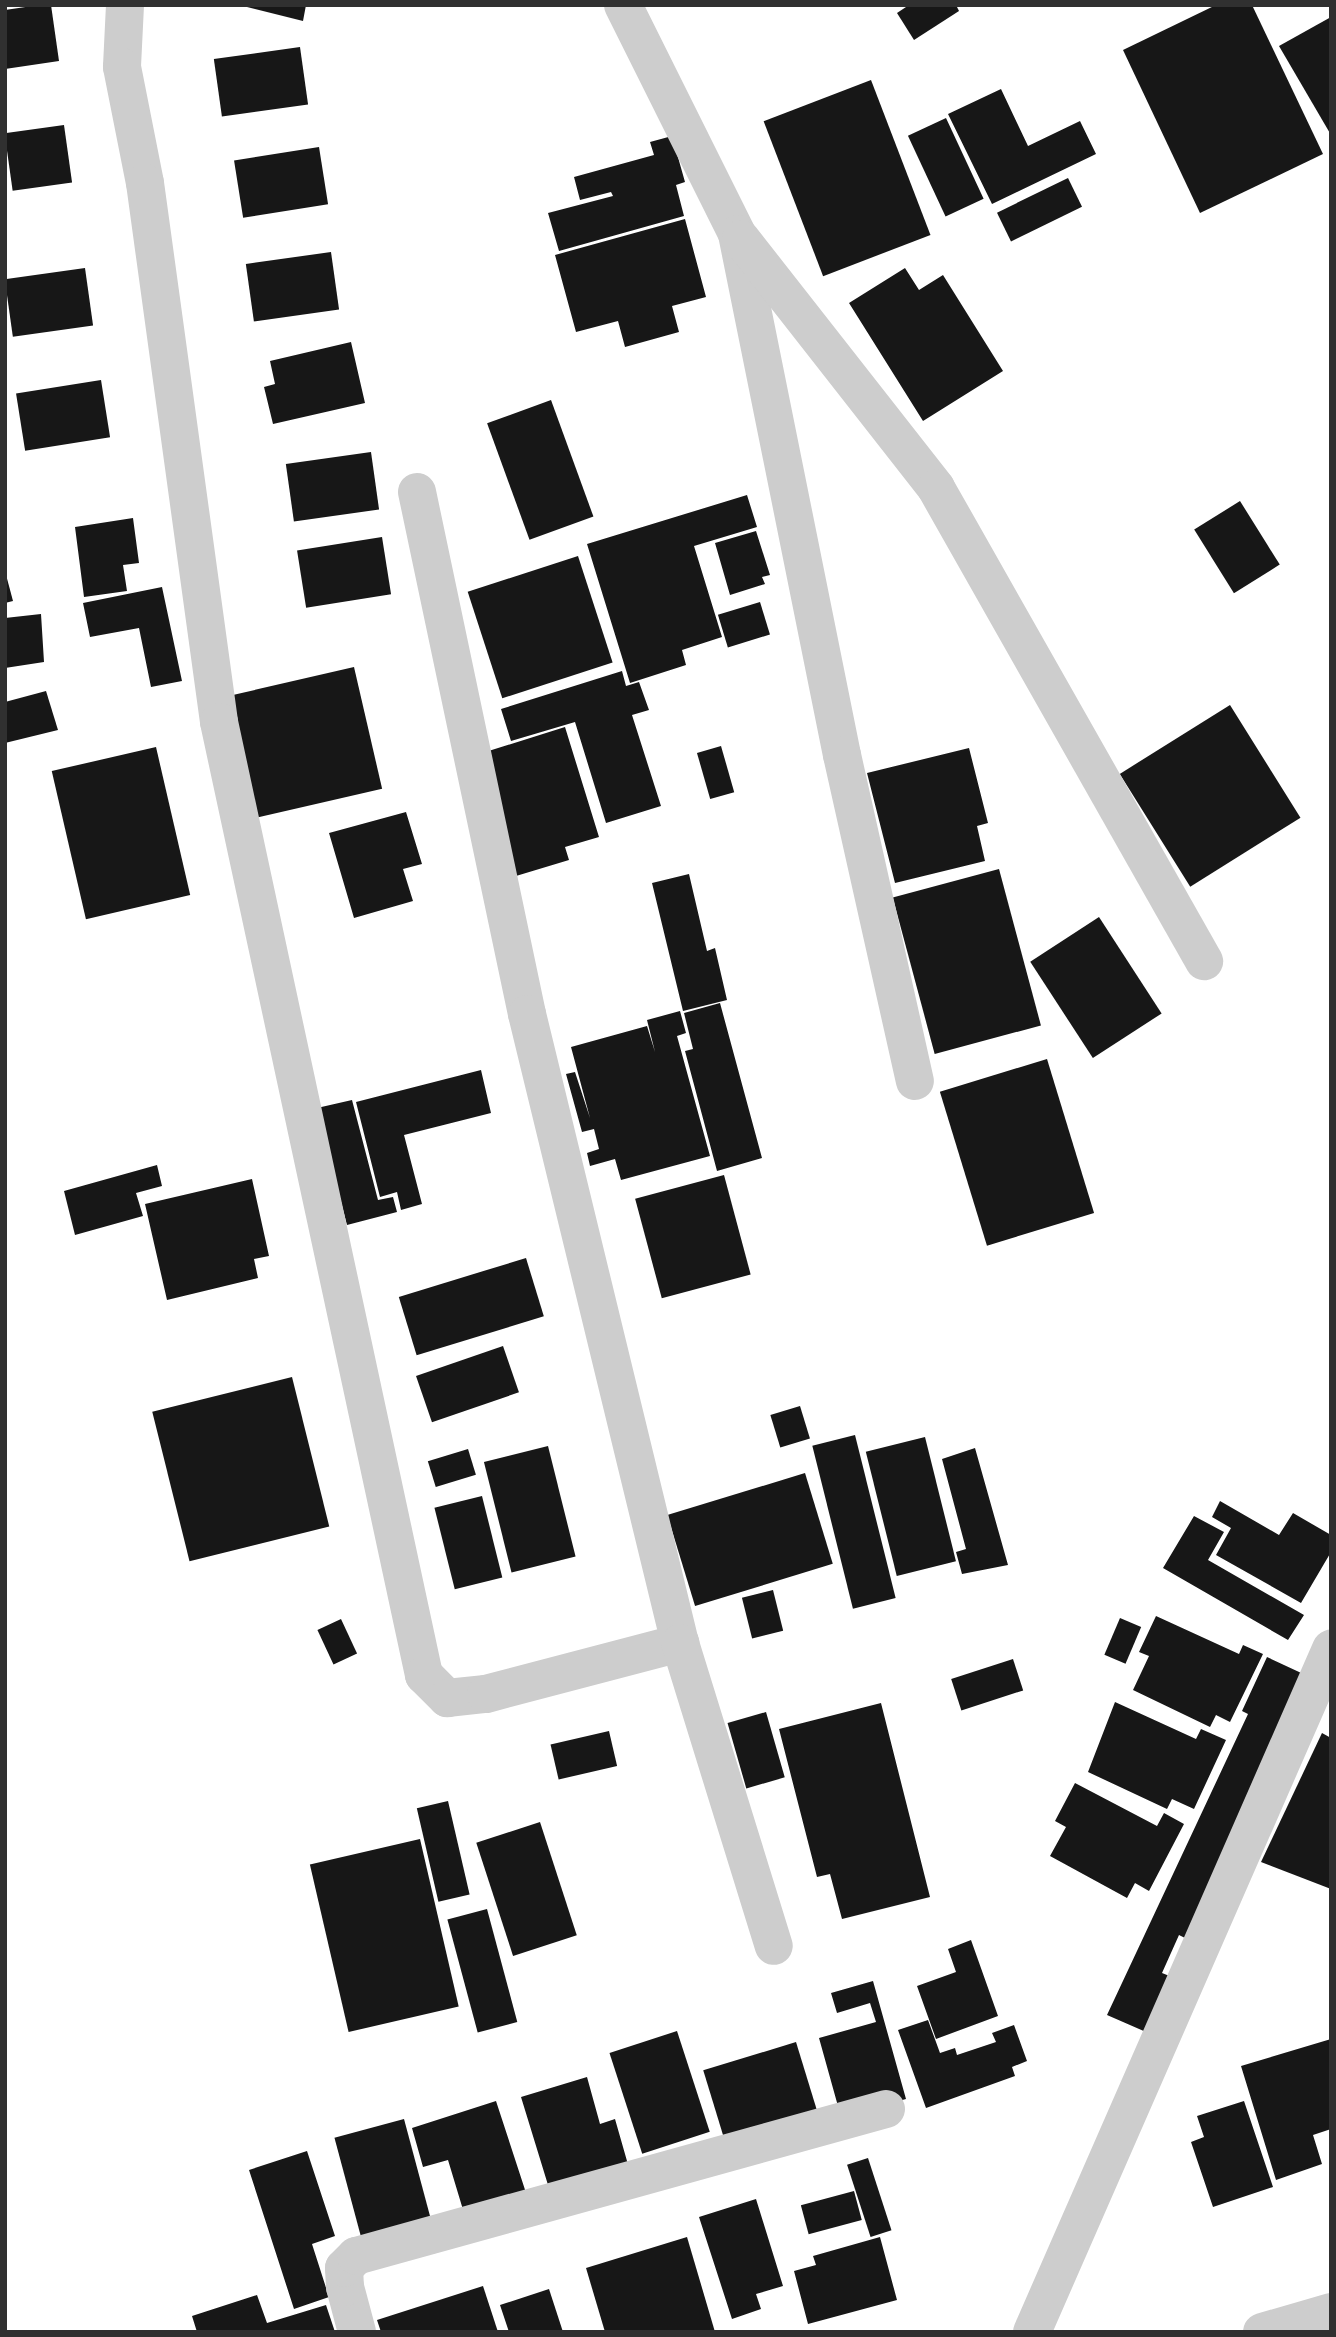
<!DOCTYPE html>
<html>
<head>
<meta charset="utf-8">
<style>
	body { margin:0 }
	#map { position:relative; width:1336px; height:2337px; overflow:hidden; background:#fff; font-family:Montserrat,sans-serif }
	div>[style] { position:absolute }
	.building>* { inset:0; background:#171717; transform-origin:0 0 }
	.minor>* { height:38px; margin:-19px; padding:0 19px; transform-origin:19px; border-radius:19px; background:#cdcdcd }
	span { translate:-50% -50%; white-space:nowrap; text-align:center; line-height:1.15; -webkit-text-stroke:7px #fff; paint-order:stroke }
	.frame { position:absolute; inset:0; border:7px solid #303030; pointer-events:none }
</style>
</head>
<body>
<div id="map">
	<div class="building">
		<div style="clip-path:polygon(39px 5px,51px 5px,59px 61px,5px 69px,5px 10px)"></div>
		<div style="clip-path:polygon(239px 5px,306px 5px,303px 21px)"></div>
		<div style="clip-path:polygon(909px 5px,956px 5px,959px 11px,914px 40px,897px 13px)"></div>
		<div style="clip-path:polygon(1216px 5px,1252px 5px,1323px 154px,1200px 213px,1123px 50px)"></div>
		<div style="clip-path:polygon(1331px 17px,1331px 135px,1279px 46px)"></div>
		<div style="left:300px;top:47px;width:58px;height:87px;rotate:82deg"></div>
		<div style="left:871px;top:80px;width:166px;height:115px;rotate:69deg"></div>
		<div style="clip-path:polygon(1001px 89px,1028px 146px,1080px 121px,1096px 154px,992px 204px,948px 114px)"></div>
		<div style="left:946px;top:118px;width:89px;height:42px;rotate:65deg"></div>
		<div style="left:64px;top:125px;width:58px;height:60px;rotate:82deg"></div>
		<div style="clip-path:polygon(672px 136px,685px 182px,676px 185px,684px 216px,559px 251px,548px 213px,613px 196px,611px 192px,580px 200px,574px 177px,654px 155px,650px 142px)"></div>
		<div style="left:319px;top:147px;width:58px;height:86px;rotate:81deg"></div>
		<div style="left:1068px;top:178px;width:32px;height:79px;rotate:64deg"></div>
		<div style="clip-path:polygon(685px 219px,706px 297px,672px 306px,679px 332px,625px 347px,618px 321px,576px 332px,555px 255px)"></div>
		<div style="left:331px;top:252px;width:58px;height:86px;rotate:82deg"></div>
		<div style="left:85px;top:268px;width:58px;height:81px;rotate:82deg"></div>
		<div style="clip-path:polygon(905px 268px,919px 290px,943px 275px,1003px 371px,923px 421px,849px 303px)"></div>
		<div style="clip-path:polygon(351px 342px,365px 403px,273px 424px,264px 387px,275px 384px,270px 361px)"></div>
		<div style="left:101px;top:380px;width:58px;height:86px;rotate:81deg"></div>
		<div style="left:551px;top:400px;width:124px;height:68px;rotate:70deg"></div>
		<div style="left:371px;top:452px;width:58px;height:86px;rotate:82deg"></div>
		<div style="clip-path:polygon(747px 495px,757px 527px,694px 546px,722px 637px,682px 650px,686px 665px,630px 683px,587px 544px)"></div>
		<div style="left:1240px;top:501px;width:75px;height:54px;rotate:58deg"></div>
		<div style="clip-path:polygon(133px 518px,139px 563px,123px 565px,127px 591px,84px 597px,75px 527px)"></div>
		<div style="clip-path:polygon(756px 531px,770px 575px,762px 577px,765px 584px,730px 595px,715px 543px)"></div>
		<div style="left:382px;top:537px;width:58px;height:86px;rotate:81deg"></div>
		<div style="left:578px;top:556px;width:112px;height:116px;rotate:72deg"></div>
		<div style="clip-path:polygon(5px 571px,13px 601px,5px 603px)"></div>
		<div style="clip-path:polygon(162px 587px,182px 681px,151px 687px,139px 628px,90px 637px,83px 603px)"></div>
		<div style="left:760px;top:602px;width:34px;height:44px;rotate:73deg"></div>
		<div style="clip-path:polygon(41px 614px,44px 662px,5px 668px,5px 618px)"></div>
		<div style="left:354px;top:667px;width:125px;height:139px;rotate:77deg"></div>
		<div style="clip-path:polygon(622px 671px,626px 686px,639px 682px,649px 710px,632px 715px,661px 806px,606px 823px,575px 722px,511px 741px,501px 709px)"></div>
		<div style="clip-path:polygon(46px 691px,58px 730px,5px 743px,5px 702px)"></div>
		<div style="left:1230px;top:705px;width:133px;height:130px;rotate:58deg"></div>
		<div style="clip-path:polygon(565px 727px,599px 837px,565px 847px,569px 860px,516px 876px,479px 754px)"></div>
		<div style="left:721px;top:746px;width:48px;height:25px;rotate:74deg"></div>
		<div style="left:156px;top:747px;width:152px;height:107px;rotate:77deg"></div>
		<div style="clip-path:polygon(969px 748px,988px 823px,977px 826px,985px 861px,895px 883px,867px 773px)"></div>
		<div style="clip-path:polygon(406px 812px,422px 864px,403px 869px,413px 901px,354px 918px,329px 833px)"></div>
		<div style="left:999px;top:869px;width:162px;height:110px;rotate:75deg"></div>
		<div style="clip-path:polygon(689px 874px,707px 951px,715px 948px,727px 1000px,683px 1011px,652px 883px)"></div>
		<div style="left:1099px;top:917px;width:115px;height:82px;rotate:57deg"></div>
		<div style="clip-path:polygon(720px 1003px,762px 1158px,717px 1171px,685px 1051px,693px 1049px,684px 1013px)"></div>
		<div style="clip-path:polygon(680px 1011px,686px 1033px,677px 1036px,710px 1156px,621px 1180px,615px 1159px,590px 1166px,587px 1153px,599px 1149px,594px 1129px,582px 1132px,566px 1074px,575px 1072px,590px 1118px,571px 1047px,647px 1026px,655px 1052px,647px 1020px)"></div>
		<div style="left:1047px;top:1059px;width:161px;height:112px;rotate:73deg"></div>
		<div style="clip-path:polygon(481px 1070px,491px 1113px,404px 1135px,422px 1204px,401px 1210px,397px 1192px,380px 1197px,356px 1102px)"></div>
		<div style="clip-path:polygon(352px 1100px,378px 1200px,393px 1197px,397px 1212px,347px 1225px,317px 1108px)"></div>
		<div style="clip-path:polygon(157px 1165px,162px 1186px,136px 1193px,143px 1216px,75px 1235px,64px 1191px)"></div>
		<div style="left:724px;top:1175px;width:103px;height:92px;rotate:75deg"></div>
		<div style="clip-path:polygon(252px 1179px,269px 1256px,254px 1259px,258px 1278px,167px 1300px,145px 1204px)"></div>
		<div style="left:526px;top:1258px;width:61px;height:133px;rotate:73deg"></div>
		<div style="left:503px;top:1346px;width:49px;height:92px;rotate:71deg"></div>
		<div style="left:292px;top:1377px;width:154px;height:144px;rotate:76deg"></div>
		<div style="left:800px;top:1406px;width:34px;height:31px;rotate:73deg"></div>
		<div style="left:855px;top:1435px;width:168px;height:44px;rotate:76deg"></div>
		<div style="left:925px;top:1437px;width:128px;height:61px;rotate:76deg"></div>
		<div style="left:548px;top:1446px;width:114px;height:66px;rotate:76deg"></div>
		<div style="clip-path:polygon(975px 1448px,1008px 1565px,962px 1574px,956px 1552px,966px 1549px,942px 1459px)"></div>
		<div style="left:468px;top:1449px;width:27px;height:42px;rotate:73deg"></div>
		<div style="left:805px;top:1473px;width:95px;height:144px;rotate:73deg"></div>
		<div style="left:482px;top:1496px;width:84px;height:49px;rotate:76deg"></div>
		<div style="clip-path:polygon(1220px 1501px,1279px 1535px,1293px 1513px,1331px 1535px,1331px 1552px,1301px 1603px,1216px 1555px,1231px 1528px,1212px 1517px)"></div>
		<div style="clip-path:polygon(1194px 1516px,1224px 1532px,1208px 1560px,1304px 1615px,1288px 1640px,1163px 1568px)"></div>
		<div style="left:773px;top:1590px;width:42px;height:32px;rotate:76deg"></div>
		<div style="clip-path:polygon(1156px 1616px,1239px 1654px,1243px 1645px,1263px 1654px,1230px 1722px,1216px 1715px,1210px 1727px,1133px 1690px,1149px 1656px,1139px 1652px)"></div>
		<div style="left:1120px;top:1618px;width:23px;height:40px;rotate:23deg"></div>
		<div style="left:341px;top:1619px;width:38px;height:26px;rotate:65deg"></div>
		<div style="clip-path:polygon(1267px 1657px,1312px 1678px,1189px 1940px,1179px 1935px,1162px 1973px,1172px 1977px,1146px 2032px,1107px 2015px,1248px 1714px,1242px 1711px)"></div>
		<div style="left:1013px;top:1659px;width:33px;height:65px;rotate:72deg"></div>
		<div style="clip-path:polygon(1115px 1702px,1196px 1739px,1201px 1729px,1226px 1740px,1194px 1809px,1172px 1799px,1167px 1809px,1088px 1772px)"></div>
		<div style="clip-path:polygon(881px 1703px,930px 1897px,842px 1919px,830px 1874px,817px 1877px,779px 1729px)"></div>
		<div style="left:766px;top:1712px;width:68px;height:40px;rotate:74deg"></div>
		<div style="left:609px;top:1731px;width:36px;height:60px;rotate:77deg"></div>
		<div style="clip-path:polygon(1322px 1733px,1331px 1738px,1331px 1889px,1261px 1862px)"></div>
		<div style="clip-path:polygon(1075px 1783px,1157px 1826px,1164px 1813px,1184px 1824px,1149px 1891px,1135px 1883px,1127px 1898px,1050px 1856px,1066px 1827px,1055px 1821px)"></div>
		<div style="left:448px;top:1801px;width:96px;height:32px;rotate:77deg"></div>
		<div style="left:540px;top:1822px;width:119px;height:67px;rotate:72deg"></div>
		<div style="left:420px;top:1839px;width:172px;height:113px;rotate:77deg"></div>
		<div style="left:487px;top:1909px;width:117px;height:41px;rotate:75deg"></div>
		<div style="clip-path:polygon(971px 1940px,998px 2016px,936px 2039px,917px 1986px,956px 1972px,948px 1949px)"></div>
		<div style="clip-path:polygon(873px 1981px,906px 2099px,841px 2117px,819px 2038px,876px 2022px,870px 2003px,837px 2013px,831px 1993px)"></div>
		<div style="clip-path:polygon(928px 2020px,940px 2053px,955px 2048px,957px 2055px,996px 2042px,992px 2033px,1014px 2025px,1027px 2061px,1012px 2067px,1015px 2076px,926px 2108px,898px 2030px)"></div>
		<div style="left:677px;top:2031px;width:106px;height:71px;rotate:72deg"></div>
		<div style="clip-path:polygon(1331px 2039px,1331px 2129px,1313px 2135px,1322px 2164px,1276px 2180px,1241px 2066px)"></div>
		<div style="left:796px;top:2042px;width:83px;height:97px;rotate:73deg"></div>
		<div style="clip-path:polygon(587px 2077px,600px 2124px,615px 2119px,631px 2175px,552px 2198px,521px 2097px)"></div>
		<div style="clip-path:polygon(496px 2101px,529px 2202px,467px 2223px,448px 2160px,423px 2167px,412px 2128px)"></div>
		<div style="clip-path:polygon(1244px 2101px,1273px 2187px,1213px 2207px,1191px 2142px,1204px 2137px,1197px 2116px)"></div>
		<div style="left:404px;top:2119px;width:110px;height:72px;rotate:75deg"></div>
		<div style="clip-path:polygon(307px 2151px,335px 2236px,312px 2244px,329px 2297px,294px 2309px,249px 2170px)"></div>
		<div style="left:868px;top:2158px;width:76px;height:22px;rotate:72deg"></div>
		<div style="left:854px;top:2191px;width:30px;height:55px;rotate:75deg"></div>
		<div style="clip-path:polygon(756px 2199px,783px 2286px,756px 2294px,761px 2309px,732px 2319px,699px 2217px)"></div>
		<div style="clip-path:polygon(687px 2237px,715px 2332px,605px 2332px,586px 2268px)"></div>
		<div style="clip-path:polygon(880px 2237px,897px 2300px,808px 2324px,794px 2271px,816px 2265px,813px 2256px)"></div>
		<div style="clip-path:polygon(483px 2286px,498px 2332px,381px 2332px,377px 2320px)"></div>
		<div style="clip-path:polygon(549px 2289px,563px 2332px,509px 2332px,500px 2305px)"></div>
		<div style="clip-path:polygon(257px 2295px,267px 2323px,326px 2305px,335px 2332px,197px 2332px,192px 2316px)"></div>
	</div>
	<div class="minor">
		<div style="left:125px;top:5px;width:62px;rotate:92.8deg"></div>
		<div style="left:122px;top:67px;width:118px;rotate:78.8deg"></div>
		<div style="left:145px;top:183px;width:544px;rotate:82.18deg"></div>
		<div style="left:219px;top:722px;width:975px;rotate:77.86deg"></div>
		<div style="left:424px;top:1675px;width:33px;rotate:45deg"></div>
		<div style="left:447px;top:1698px;width:39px;rotate:-6deg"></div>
		<div style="left:486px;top:1694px;width:201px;rotate:-14.7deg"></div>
		<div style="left:623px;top:5px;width:256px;rotate:63.5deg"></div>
		<div style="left:737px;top:234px;width:531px;rotate:78.61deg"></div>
		<div style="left:842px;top:755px;width:334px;rotate:77.4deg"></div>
		<div style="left:741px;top:239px;width:316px;rotate:51.9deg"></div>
		<div style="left:936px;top:488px;width:544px;rotate:60.46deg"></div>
		<div style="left:417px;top:492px;width:533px;rotate:78.1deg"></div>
		<div style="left:527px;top:1014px;width:647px;rotate:76.33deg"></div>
		<div style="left:680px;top:1643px;width:317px;rotate:72.8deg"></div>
		<div style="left:357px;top:2332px;width:47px;rotate:-104.9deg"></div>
		<div style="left:345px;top:2287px;width:19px;rotate:-93deg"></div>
		<div style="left:344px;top:2268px;width:17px;rotate:-45deg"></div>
		<div style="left:356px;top:2256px;width:550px;rotate:-15.5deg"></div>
		<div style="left:1032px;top:2332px;width:746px;rotate:-66.36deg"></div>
		<div style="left:1262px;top:2332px;width:72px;rotate:-16.2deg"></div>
	</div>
	<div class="frame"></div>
</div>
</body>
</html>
